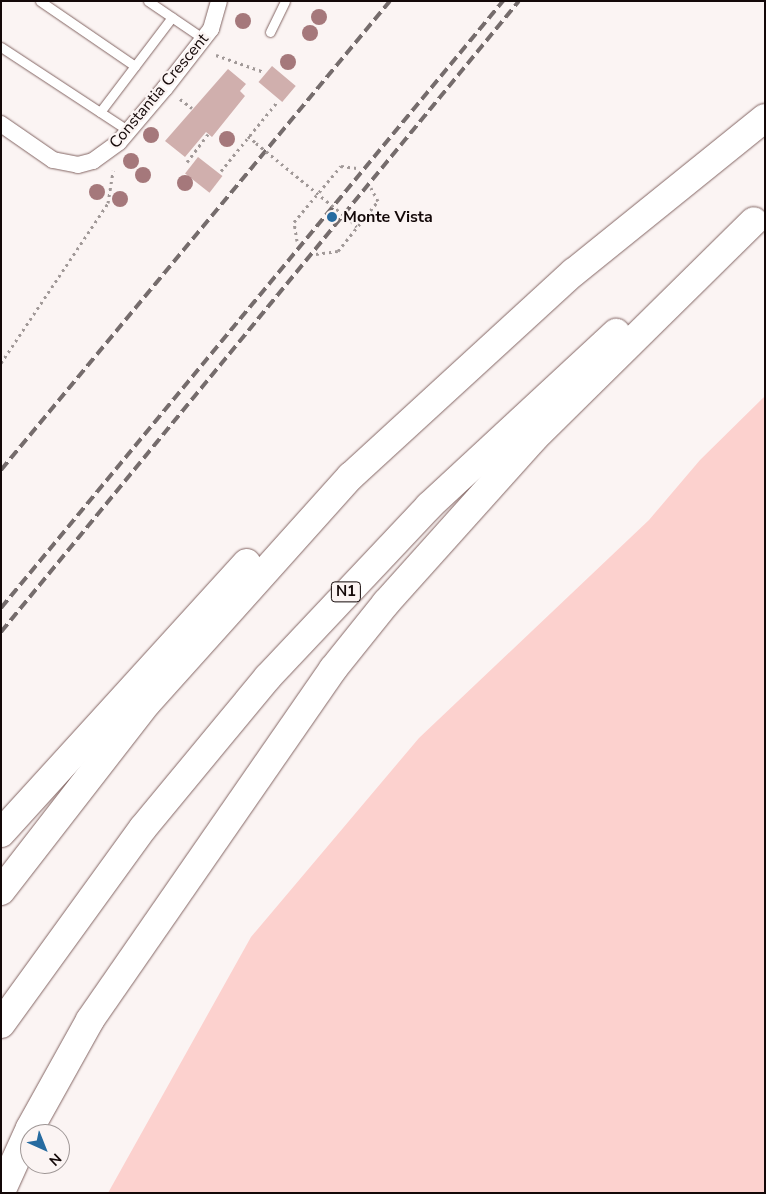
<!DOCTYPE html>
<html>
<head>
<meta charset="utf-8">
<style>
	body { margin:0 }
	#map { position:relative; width:766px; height:1194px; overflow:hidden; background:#fbf4f3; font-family:"Nunito Sans",sans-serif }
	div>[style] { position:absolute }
	.green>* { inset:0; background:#fcd1ce }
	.building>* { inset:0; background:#d0afad; transform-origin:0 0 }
	.path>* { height:3px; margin-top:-1.5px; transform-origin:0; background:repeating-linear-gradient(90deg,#a19998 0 2.5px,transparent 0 6.5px) }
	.roads { filter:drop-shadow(0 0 1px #836563) drop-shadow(0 0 1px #836563) }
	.service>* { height:9px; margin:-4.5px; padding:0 4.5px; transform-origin:4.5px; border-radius:4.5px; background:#fff }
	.minor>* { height:16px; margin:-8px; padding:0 8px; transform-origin:8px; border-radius:8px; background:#fff }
	.motorway>* { height:28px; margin:-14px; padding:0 14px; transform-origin:14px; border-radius:14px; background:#fff }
	.rail>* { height:4px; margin-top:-2px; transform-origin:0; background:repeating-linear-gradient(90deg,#756c6c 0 10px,transparent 0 15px) }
	.path-bridge>* { height:3px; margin-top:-1.5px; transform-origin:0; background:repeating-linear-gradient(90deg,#a19998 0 2.5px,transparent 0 6.5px) }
	.trees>* { width:16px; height:16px; margin:-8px; border-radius:50%; background:#a5787b }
	.dots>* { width:14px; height:14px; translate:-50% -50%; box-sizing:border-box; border:2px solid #fbf4f3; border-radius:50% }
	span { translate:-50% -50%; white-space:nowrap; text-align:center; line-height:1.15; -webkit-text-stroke:4.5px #fbf4f3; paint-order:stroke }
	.shield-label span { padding:1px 4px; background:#fbf4f3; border:1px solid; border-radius:4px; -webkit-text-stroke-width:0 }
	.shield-label { font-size:15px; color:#130808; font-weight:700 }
	.street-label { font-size:16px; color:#130808 }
	.poi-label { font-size:16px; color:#130808; font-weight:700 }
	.left { translate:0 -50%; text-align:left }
	.frame { position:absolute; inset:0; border:2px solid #130808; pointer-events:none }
	.north { position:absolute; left:20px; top:1124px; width:50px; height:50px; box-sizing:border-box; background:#fbf4f3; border:1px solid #9e9695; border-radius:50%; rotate:136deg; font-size:14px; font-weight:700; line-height:20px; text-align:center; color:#130808 }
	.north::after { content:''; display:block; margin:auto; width:18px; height:22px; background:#266ba0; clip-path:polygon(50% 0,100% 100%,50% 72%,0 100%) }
</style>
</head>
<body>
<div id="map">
	<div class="green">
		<div style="clip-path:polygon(765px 396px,765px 1193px,108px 1193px,251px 937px,419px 738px,649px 520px,700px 460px)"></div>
	</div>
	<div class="building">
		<div style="left:272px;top:66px;width:31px;height:21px;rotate:40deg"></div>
		<div style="clip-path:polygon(228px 69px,246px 84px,240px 91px,245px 96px,212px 137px,206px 132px,185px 157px,165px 141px)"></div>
		<div style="left:198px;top:157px;width:31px;height:21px;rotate:38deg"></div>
	</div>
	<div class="path">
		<div style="left:216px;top:55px;width:51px;rotate:19.5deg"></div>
		<div style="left:180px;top:99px;width:15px;rotate:37deg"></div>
		<div style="left:248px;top:136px;width:11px;rotate:41deg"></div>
		<div style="left:187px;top:162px;width:35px;rotate:-53deg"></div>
		<div style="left:221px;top:171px;width:89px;rotate:-50.9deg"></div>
		<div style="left:351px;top:221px;width:8px;rotate:45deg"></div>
		<div style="left:297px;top:241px;width:19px;rotate:-99deg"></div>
		<div style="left:294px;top:222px;width:73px;rotate:-50deg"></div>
		<div style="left:341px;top:166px;width:16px;rotate:7deg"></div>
		<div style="left:316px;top:254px;width:22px;rotate:-8deg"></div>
		<div style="left:338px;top:251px;width:64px;rotate:-51.3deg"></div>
		<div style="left:378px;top:201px;width:15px;rotate:-118deg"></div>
		<div style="left:1px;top:363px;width:192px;rotate:-56.2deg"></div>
		<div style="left:108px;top:203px;width:33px;rotate:-81deg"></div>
	</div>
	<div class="roads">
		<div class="service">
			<div style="left:40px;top:1px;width:115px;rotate:34.4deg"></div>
			<div style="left:148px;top:1px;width:68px;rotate:34.2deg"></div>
			<div style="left:270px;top:32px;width:34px;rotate:-64deg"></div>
			<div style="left:1px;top:47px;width:153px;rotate:33.3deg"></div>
			<div style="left:100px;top:112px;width:119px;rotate:-52.8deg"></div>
		</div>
		<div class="minor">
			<div style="left:1px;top:124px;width:63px;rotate:34.7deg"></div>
			<div style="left:53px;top:160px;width:25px;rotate:11deg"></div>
			<div style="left:78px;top:165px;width:16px;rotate:-15deg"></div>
			<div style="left:93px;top:161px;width:32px;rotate:-36deg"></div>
			<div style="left:119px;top:142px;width:71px;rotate:-49.6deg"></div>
			<div style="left:165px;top:88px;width:75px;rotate:-52.1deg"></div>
			<div style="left:211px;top:29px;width:29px;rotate:-74deg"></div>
		</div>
		<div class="motorway">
			<div style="left:1px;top:833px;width:365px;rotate:-47.7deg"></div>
			<div style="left:1px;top:891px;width:238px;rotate:-52.2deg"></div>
			<div style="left:147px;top:703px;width:305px;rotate:-48.1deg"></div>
			<div style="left:351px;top:476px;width:302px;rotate:-42.5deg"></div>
			<div style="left:574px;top:272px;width:245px;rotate:-38.9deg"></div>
			<div style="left:1px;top:1024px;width:242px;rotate:-54.1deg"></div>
			<div style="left:143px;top:828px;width:196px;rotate:-50.4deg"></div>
			<div style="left:268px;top:677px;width:235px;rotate:-46.7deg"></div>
			<div style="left:429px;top:506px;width:255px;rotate:-42.8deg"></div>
			<div style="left:1px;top:1192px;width:70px;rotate:-65.6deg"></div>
			<div style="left:30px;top:1128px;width:124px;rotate:-60.9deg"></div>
			<div style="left:90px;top:1020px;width:427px;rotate:-55.3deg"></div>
			<div style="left:333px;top:669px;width:85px;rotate:-51.2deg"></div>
			<div style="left:386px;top:603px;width:220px;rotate:-48.1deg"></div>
			<div style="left:533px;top:439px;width:310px;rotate:-44.6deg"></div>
		</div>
	</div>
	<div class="rail">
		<div style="left:1px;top:470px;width:609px;rotate:-50.33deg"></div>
		<div style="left:1px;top:608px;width:788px;rotate:-50.41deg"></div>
		<div style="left:1px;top:632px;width:816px;rotate:-50.62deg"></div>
	</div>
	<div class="path-bridge">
		<div style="left:256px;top:143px;width:123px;rotate:39.4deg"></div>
	</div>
	<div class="trees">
		<div style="left:319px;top:17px"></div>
		<div style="left:243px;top:21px"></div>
		<div style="left:310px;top:33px"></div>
		<div style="left:288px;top:62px"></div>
		<div style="left:151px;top:135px"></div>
		<div style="left:227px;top:139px"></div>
		<div style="left:131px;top:161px"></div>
		<div style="left:143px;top:175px"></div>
		<div style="left:185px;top:183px"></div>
		<div style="left:97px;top:192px"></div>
		<div style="left:120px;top:199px"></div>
	</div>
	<div class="dots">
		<div style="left:332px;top:217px;background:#266ba0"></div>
	</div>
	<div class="shield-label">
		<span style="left:346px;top:592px">N1</span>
	</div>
	<div class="street-label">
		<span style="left:159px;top:91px;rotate:-50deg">Constantia Crescent</span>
	</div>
	<div class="poi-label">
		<span class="left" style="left:343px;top:217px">Monte Vista</span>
	</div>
	<div class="frame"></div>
	<div class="north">N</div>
</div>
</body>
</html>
